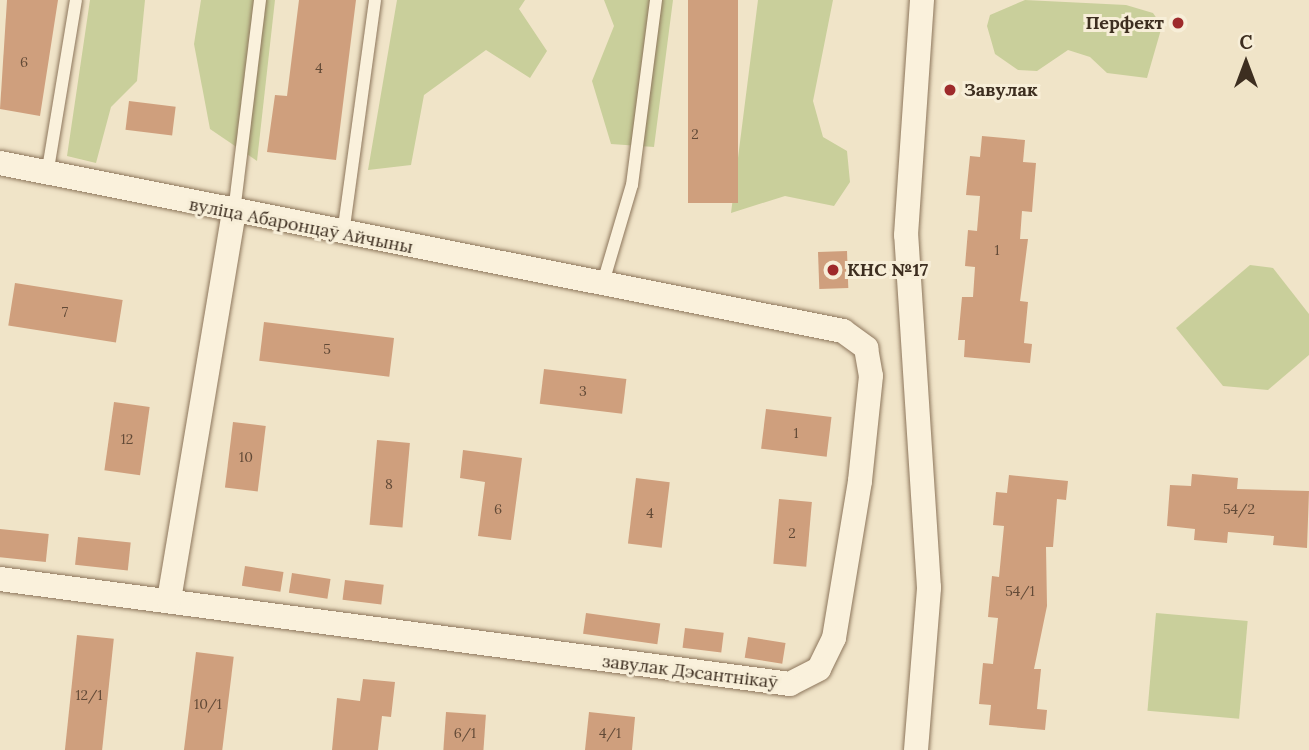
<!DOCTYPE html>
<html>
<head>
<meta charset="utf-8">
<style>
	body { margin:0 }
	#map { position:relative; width:1309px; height:750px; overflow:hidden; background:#f0e4c8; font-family:Lora,serif }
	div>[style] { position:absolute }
	.green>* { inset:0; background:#c9cf9b; transform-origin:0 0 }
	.building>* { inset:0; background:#cf9f7d; transform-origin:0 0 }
	.roads { filter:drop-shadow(0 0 2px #8d765c) drop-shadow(0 0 2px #8d765c) }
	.lane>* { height:12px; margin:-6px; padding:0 6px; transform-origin:6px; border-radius:6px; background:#faf1dc }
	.street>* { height:24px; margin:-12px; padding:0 12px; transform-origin:12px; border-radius:12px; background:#faf1dc }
	.dots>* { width:19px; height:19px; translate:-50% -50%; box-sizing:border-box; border:4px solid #f7eed8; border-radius:50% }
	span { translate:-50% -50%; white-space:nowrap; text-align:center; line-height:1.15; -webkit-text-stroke:6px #f7eed8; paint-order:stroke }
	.number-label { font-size:14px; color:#624a37 }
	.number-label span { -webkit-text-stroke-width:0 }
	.poi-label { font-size:18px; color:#3d2e20; font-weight:700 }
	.right { translate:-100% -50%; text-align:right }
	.left { translate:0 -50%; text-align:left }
	.street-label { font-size:18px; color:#3d2e20 }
	.north { position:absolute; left:1211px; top:28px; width:70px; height:70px; -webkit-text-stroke:5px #f7eed8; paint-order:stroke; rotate:0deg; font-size:19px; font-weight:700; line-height:28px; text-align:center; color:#3d2e20 }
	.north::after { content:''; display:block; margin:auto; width:24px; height:32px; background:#3d2e20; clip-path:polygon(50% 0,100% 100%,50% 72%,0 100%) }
</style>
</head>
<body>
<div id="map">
	<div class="green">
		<div style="clip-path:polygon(90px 0,145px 0,137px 81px,111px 107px,96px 163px,67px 156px)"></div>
		<div style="clip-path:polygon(201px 0,275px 0,257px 161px,210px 129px,194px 44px)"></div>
		<div style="clip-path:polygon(397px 0,525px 0,519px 9px,547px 51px,530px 78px,486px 50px,424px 95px,411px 165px,368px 170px)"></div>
		<div style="clip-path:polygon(604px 0,673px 0,654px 147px,611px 144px,592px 81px,614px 26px)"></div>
		<div style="clip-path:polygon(758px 0,833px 0,813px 101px,823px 137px,847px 151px,850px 182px,834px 206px,785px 196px,731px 213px)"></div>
		<div style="clip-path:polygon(1025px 0,1126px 5px,1153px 13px,1162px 26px,1147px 78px,1107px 73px,1090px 57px,1068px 50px,1037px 71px,1018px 70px,995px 54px,987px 26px,990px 15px)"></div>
		<div style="clip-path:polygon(1250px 265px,1273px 268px,1309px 314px,1309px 355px,1268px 390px,1223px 386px,1176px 328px)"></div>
		<div style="left:1156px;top:613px;width:92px;height:98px;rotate:5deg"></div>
	</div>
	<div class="building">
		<div style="clip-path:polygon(7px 0,58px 0,40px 116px,0 109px)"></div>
		<div style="clip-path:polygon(299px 0,356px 0,336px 160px,267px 152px,275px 95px,287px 96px)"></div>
		<div style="left:688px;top:0;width:50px;height:203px"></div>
		<div style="left:129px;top:101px;width:47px;height:29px;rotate:7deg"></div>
		<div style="clip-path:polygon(982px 136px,1025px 140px,1023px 162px,1036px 163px,1032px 212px,1022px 211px,1020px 239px,1028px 239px,1020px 301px,1028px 302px,1024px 343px,1032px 344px,1030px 363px,964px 357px,965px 340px,958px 340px,962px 297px,973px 297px,975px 267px,965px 266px,968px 230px,977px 231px,980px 196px,966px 195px,970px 156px,980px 157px)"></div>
		<div style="left:847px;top:251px;width:37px;height:29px;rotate:88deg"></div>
		<div style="left:15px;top:283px;width:109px;height:43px;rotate:9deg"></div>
		<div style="left:264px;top:322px;width:131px;height:39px;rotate:7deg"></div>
		<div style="left:544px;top:369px;width:83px;height:35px;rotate:7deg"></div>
		<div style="left:114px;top:402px;width:36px;height:69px;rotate:8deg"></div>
		<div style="left:766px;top:409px;width:66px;height:40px;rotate:7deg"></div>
		<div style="left:233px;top:422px;width:33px;height:66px;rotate:7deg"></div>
		<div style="left:377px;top:440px;width:33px;height:85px;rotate:5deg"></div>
		<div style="clip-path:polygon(463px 450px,522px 458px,511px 540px,478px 536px,485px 482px,460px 478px)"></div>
		<div style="clip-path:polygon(1192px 474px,1238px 478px,1237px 489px,1309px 491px,1307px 548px,1273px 545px,1274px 536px,1228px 532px,1227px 543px,1194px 540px,1195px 529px,1167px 526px,1170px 485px,1191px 486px)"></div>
		<div style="clip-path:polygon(1009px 475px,1068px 481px,1066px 500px,1057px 499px,1053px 547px,1046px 547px,1047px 606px,1034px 669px,1041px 669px,1037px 709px,1047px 710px,1045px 730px,989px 725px,991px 705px,979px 704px,983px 663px,993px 664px,998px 618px,988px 617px,992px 576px,999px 577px,1004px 526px,993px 525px,996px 492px,1007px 493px)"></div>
		<div style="left:636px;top:478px;width:34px;height:66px;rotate:7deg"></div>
		<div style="left:779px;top:499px;width:33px;height:65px;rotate:5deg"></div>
		<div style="left:0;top:529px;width:49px;height:28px;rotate:6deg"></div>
		<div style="left:78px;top:537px;width:53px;height:28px;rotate:6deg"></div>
		<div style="left:245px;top:566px;width:39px;height:20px;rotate:9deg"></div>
		<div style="left:292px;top:573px;width:39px;height:20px;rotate:9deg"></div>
		<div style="left:345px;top:580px;width:39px;height:20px;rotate:7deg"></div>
		<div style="left:586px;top:613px;width:75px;height:21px;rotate:8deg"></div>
		<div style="left:685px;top:628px;width:39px;height:20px;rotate:7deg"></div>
		<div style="left:77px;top:635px;width:37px;height:116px;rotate:6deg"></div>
		<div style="left:748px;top:637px;width:38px;height:21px;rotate:9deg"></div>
		<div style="left:196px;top:652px;width:38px;height:99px;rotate:7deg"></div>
		<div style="clip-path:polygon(363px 679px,395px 682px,391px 717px,382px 716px,378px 750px,332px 750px,337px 698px,360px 701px)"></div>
		<div style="left:446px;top:712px;width:40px;height:38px;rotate:4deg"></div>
		<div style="clip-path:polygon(589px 712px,635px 717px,632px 750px,585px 750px)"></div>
	</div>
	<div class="roads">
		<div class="lane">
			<div style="left:47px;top:175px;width:177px;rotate:-80.6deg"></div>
			<div style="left:234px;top:212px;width:214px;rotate:-83deg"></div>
			<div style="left:343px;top:234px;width:236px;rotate:-82.2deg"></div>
			<div style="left:602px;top:286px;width:105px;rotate:-73.5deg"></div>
			<div style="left:632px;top:185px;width:187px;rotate:-82.6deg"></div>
		</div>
		<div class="street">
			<div style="left:0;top:163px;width:860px;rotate:11.27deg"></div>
			<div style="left:843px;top:331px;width:29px;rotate:36deg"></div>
			<div style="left:866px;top:348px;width:28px;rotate:80deg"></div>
			<div style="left:871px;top:376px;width:106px;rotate:96deg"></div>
			<div style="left:860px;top:481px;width:159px;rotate:99.4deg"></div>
			<div style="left:834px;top:638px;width:34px;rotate:116deg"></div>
			<div style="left:819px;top:669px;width:33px;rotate:153deg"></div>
			<div style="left:790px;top:684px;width:797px;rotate:-172.43deg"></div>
			<div style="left:169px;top:600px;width:392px;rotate:-80.5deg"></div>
			<div style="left:916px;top:750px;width:163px;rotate:-85.4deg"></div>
			<div style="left:929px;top:588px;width:354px;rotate:-93.7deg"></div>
			<div style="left:906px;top:235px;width:236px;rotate:-86.1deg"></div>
		</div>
	</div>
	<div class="dots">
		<div style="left:1178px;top:23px;background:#9e2a2b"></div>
		<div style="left:950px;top:90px;background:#9e2a2b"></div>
		<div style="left:833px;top:270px;background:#9e2a2b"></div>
	</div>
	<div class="number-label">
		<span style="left:24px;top:62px">6</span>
		<span style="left:319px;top:68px">4</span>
		<span style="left:695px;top:134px">2</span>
		<span style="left:997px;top:250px">1</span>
		<span style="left:65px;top:312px">7</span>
		<span style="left:327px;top:349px">5</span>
		<span style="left:583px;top:391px">3</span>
		<span style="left:796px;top:433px">1</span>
		<span style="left:127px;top:439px">12</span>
		<span style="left:246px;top:457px">10</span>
		<span style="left:389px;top:484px">8</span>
		<span style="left:498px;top:509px">6</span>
		<span style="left:1239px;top:509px">54/2</span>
		<span style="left:650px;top:513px">4</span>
		<span style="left:792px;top:533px">2</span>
		<span style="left:1020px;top:591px">54/1</span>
		<span style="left:89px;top:695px">12/1</span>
		<span style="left:208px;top:704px">10/1</span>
		<span style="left:465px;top:733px">6/1</span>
		<span style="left:610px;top:733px">4/1</span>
	</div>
	<div class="poi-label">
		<span class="right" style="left:1164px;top:23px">Перфект</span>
		<span class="left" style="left:964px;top:90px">Завулак</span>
		<span class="left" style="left:847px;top:270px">КНС №17</span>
	</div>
	<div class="street-label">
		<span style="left:301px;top:226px;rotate:11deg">вуліца Абаронцаў Айчыны</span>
		<span style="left:690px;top:672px;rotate:7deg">завулак Дэсантнікаў</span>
	</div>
	<div class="north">С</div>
</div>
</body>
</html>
